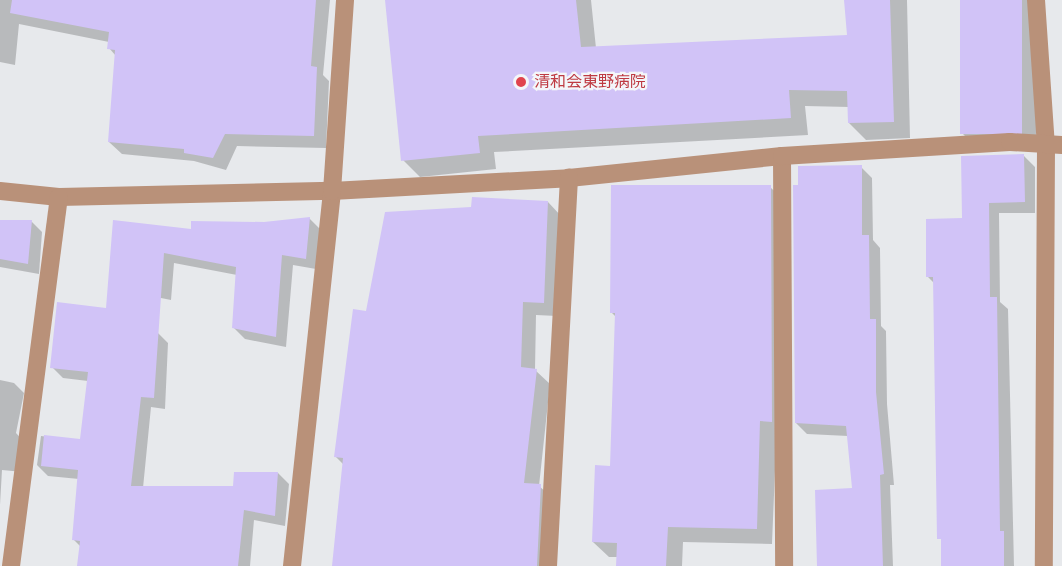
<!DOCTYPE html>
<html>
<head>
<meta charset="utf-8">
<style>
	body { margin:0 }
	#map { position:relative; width:1062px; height:566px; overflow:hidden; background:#e7e9ec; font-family:"Space Grotesk","Noto Sans JP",sans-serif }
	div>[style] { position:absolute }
	.shadow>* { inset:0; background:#0003 }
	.building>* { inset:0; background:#d1c3f7; transform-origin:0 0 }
	.street>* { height:18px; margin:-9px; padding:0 9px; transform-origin:9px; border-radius:9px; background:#b99179 }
	.dots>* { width:16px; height:16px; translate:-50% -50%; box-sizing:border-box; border:3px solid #f4f6f9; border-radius:50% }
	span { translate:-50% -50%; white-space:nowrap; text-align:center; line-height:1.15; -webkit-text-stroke:4.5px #f4f6f9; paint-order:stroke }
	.health-label { font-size:16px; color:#be3a42 }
	.left { translate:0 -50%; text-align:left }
</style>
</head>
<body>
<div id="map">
	<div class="shadow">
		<div style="clip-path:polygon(0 0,330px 0,323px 75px,329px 81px,326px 148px,237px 146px,226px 170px,194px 161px,122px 154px,109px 142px,116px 56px,109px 48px,109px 42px,19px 24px,15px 65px,0 62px)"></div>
		<div style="clip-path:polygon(386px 0,591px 0,596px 48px,849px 36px,845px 0,907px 0,910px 138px,866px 140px,849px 123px,849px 107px,805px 106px,808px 135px,494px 152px,496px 169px,420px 177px,403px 160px)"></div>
		<div style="clip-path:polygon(962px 0,1036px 0,1036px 145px,976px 147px,962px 133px)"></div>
		<div style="clip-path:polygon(1024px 156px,1035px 167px,1035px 213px,999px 213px,1000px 302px,1008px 309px,1014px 566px,942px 566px,935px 284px,928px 277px,963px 220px)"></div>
		<div style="clip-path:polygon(861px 167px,872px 178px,873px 240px,880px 248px,881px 326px,886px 331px,887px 404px,894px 485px,890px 485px,893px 566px,819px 566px,853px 490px,848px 436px,807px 434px,796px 423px)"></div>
		<div style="clip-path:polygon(770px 187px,786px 202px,772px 544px,683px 542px,682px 566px,617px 566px,618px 557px,609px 557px,593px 542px,612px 467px,616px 317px,612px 313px)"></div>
		<div style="clip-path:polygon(548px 202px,562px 217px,557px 316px,536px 315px,535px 370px,550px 384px,539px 486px,555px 500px,551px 566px,333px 566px,344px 465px,335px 456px,368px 312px)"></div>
		<div style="clip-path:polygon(309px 218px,320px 229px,316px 269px,293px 265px,286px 347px,245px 339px,234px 328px,237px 275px,174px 263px,171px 300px,121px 290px,110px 279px,192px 231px)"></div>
		<div style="clip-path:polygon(0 221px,31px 221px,42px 232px,39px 274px,0 267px)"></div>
		<div style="clip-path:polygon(157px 332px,168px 343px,165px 409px,151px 407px,143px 488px,234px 487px,278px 473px,289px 484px,285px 526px,254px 520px,250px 566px,79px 566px,81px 547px,73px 539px,79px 479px,48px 476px,37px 465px,41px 436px,82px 441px,88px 381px,63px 378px,52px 367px)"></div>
		<div style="clip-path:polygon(0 380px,14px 383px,24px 393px,16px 433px,26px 444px,23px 472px,2px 470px,0 505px)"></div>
	</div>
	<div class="building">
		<div style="clip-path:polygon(12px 0,316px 0,311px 66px,317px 67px,314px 136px,225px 134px,213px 158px,184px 153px,184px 149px,108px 142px,115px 50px,107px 49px,109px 32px,10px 13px)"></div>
		<div style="clip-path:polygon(385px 0,576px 0,581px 47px,847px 35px,844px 0,890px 0,894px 122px,848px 123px,847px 91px,789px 90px,791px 118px,478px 136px,480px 153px,401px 161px)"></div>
		<div style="left:960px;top:0;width:62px;height:134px"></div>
		<div style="clip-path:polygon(1024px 154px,1025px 202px,989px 203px,990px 297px,997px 297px,1000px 531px,1004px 531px,1004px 566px,941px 566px,941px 539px,937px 539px,933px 277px,926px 277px,926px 219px,962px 218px,961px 156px)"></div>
		<div style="clip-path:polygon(862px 165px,862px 235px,869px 235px,870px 319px,876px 319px,876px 392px,884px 474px,880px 475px,883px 566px,817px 566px,815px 490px,852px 488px,846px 426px,795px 423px,793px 185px,798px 185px,798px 166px)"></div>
		<div style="clip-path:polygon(611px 185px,771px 185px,772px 422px,760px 421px,757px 529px,668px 527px,666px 566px,616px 566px,617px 543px,592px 542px,595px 465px,610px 466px,615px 313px,610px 313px)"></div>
		<div style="clip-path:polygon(472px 197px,548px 201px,544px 303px,523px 302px,521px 367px,537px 369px,524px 483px,541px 484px,537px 566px,332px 566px,343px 458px,334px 457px,353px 309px,366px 311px,385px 212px,471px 207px)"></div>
		<div style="clip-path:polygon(310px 217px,306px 259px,282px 255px,276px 337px,232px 328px,236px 267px,164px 253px,154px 398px,141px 397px,131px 486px,233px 486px,234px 472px,278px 472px,275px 516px,244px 510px,238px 566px,77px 566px,80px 541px,72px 540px,78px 470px,41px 466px,44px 435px,80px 439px,88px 372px,50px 368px,57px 302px,106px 308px,113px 220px,191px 229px,191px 221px,264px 222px)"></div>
		<div style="clip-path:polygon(0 220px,32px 220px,28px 264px,0 259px)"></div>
	</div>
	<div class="street">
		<div style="left:1036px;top:0;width:146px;rotate:86.1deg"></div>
		<div style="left:1046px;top:146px;width:420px;rotate:90.3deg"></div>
		<div style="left:782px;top:156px;width:410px;rotate:89.7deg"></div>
		<div style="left:0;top:191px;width:59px;rotate:5.8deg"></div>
		<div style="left:59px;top:197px;width:273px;rotate:-1.3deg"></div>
		<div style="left:332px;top:191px;width:237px;rotate:-3.1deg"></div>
		<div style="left:569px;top:178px;width:214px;rotate:-5.9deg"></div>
		<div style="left:782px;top:156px;width:228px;rotate:-3.5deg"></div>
		<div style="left:1010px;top:142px;width:52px;rotate:3.3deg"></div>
		<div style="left:11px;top:566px;width:372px;rotate:-82.6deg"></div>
		<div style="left:292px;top:566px;width:377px;rotate:-83.9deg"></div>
		<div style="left:332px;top:191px;width:191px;rotate:-86.1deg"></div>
		<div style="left:548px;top:566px;width:389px;rotate:-86.9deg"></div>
	</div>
	<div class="dots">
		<div style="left:521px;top:82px;background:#e0444e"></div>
	</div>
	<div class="health-label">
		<span class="left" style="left:534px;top:82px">清和会東野病院</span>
	</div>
</div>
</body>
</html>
